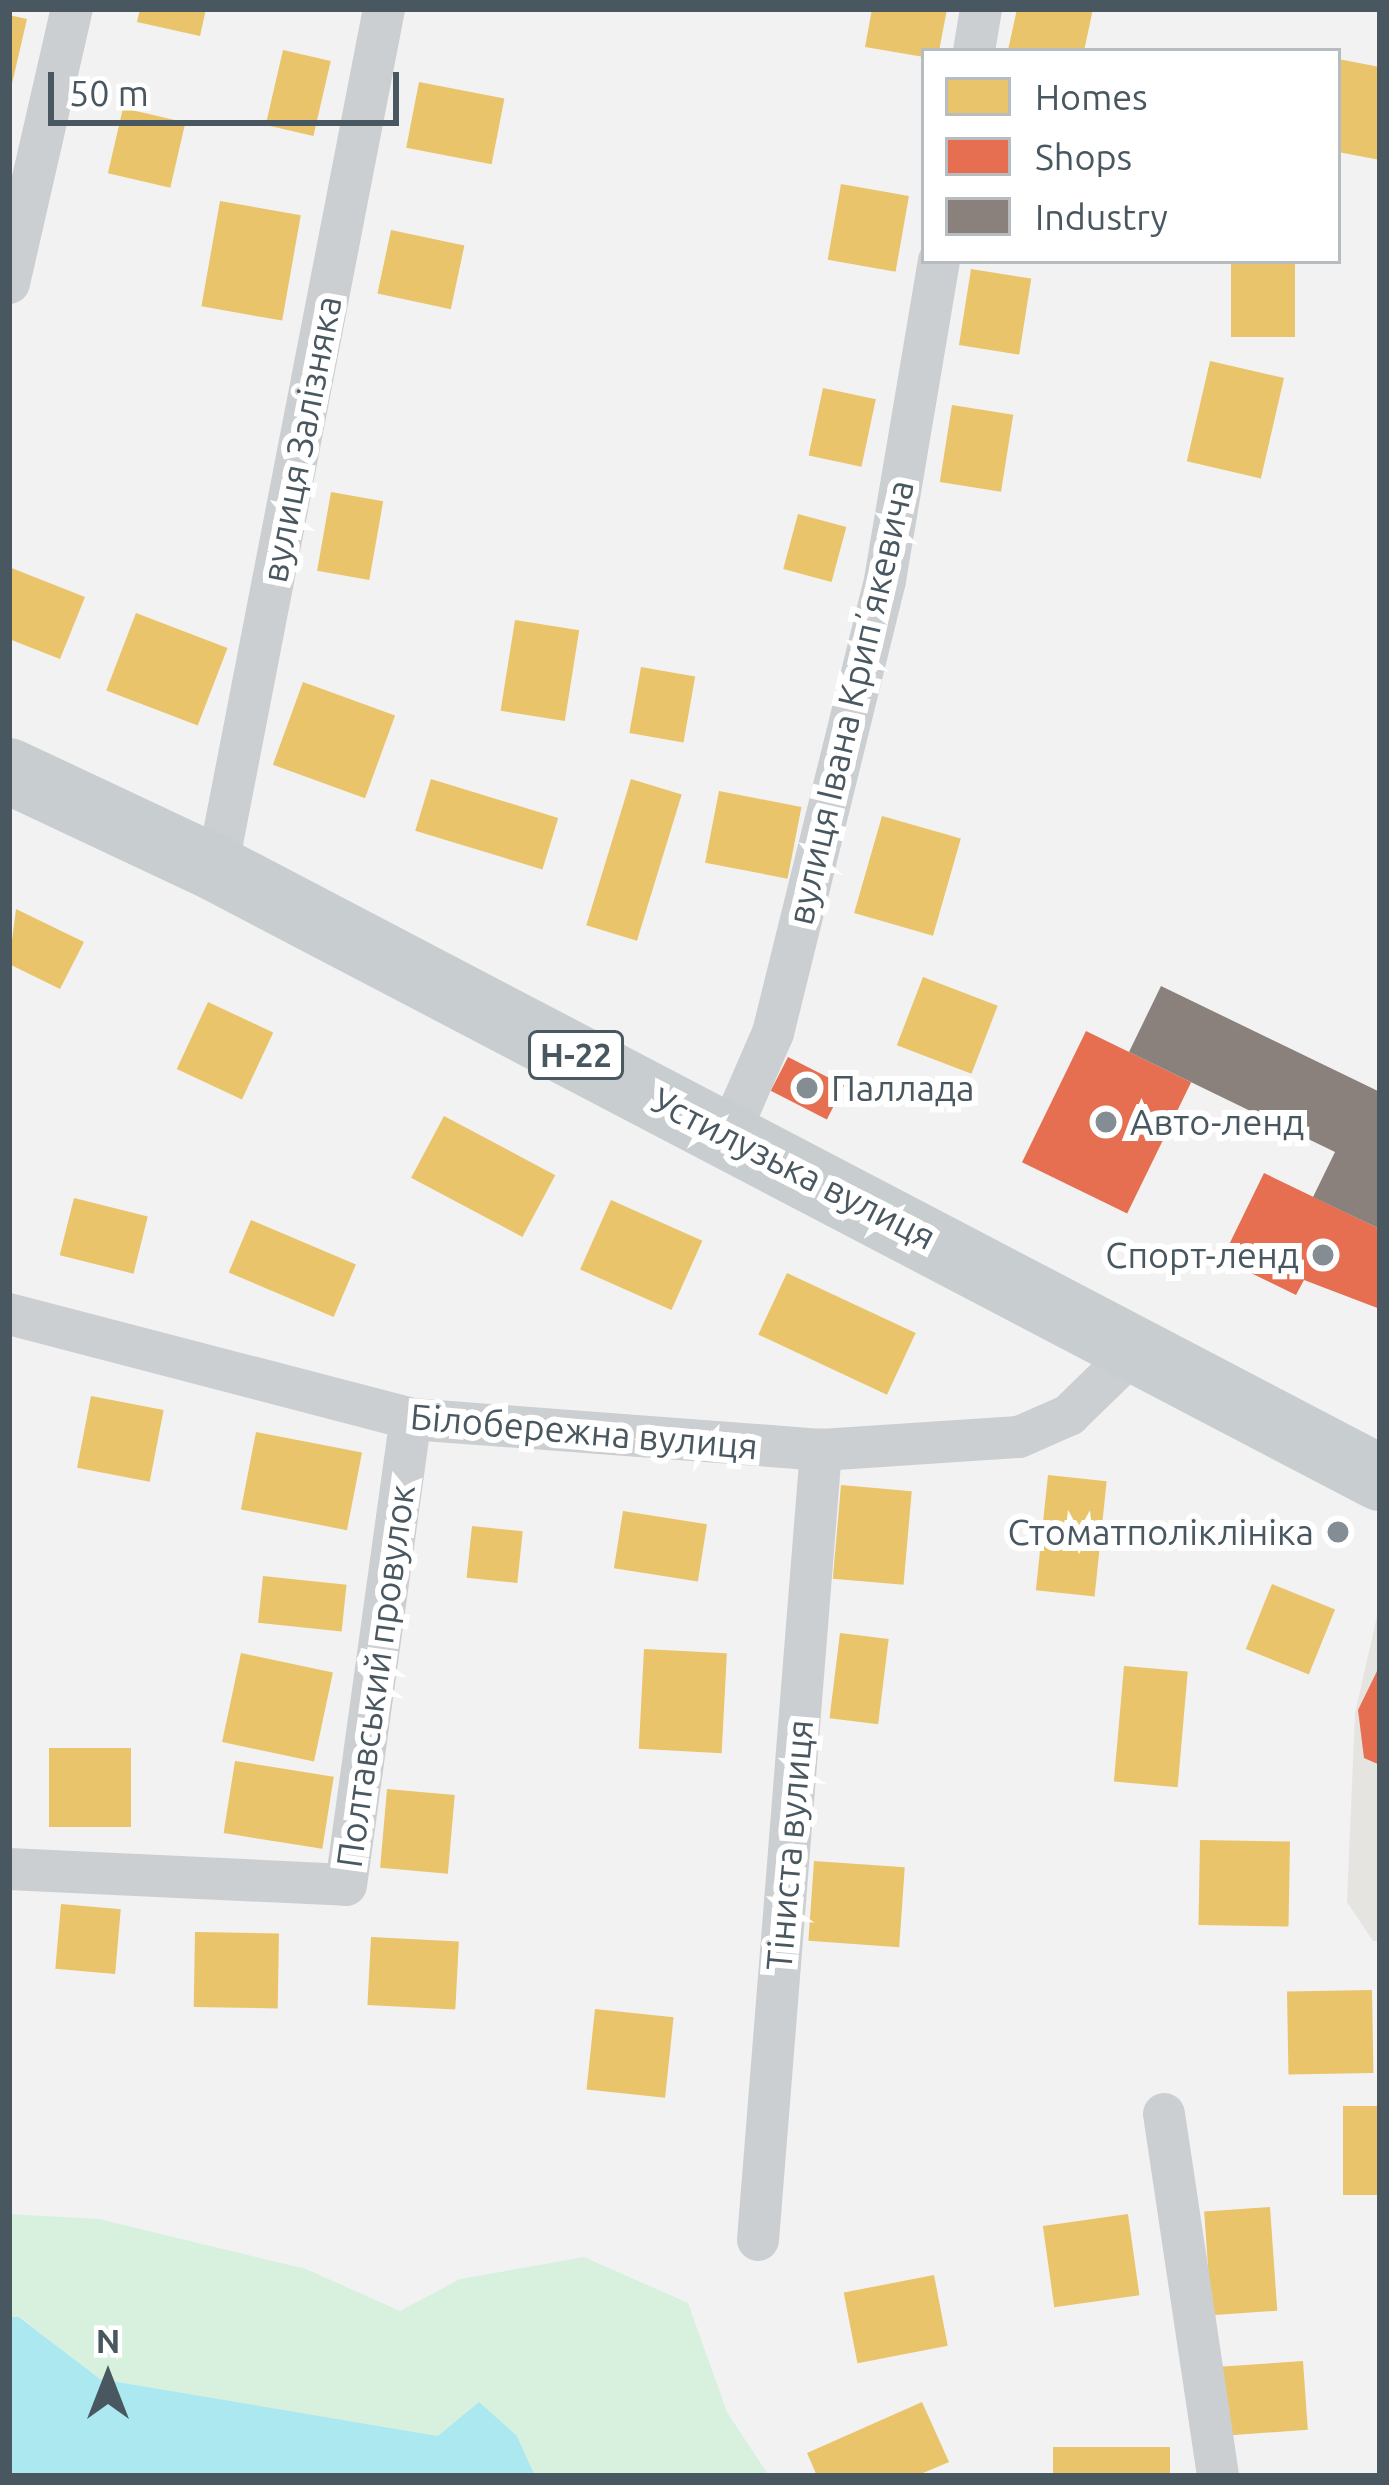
<!DOCTYPE html>
<html>
<head>
<meta charset="utf-8">
<style>
	body { margin:0 }
	#map { position:relative; width:1389px; height:2485px; overflow:hidden; background:#f3f2f2; font-family:Ubuntu,sans-serif }
	div>[style] { position:absolute }
	.commercial>* { inset:0; background:#e6e4e1 }
	.green>* { inset:0; background:#d7f1de }
	.water>* { inset:0; background:#ace8ef }
	.homes>* { inset:0; background:#e9c46a; transform-origin:0 0 }
	.shops>* { inset:0; background:#e76f51; transform-origin:0 0 }
	.industry>* { inset:0; background:#8a817c }
	.minor>* { height:42px; margin:-21px; padding:0 21px; transform-origin:21px; border-radius:21px; background:#cccfd1 }
	.primary>* { height:66px; margin:-33px; padding:0 33px; transform-origin:33px; border-radius:33px; background:#c8cdcf }
	.dots>* { width:33px; height:33px; translate:-50% -50%; box-sizing:border-box; border:6px solid #fff; border-radius:50% }
	span { translate:-50% -50%; white-space:nowrap; text-align:center; line-height:1.15; -webkit-text-stroke:12px #fff; paint-order:stroke }
	.shield-label span { padding:3px 9px; background:#fff; border:3px solid; border-radius:9px; -webkit-text-stroke-width:0 }
	.shield-label { font-size:33px; color:#495760; font-weight:700 }
	.street-label { font-size:36px; color:#495760 }
	.poi-label { font-size:36px; color:#495760 }
	.left { translate:0 -50%; text-align:left }
	.right { translate:-100% -50%; text-align:right }
	.frame { position:absolute; inset:0; border:12px solid #495760; pointer-events:none }
	.legend { position:absolute; left:921px; top:48px; width:420px; height:216px; box-sizing:border-box; background:#fff; border:3px solid #b6bcbf; margin:0; padding:15px 21px; list-style:none; font-size:36px; color:#495760 }
	.legend li { display:flex; align-items:center; gap:24px; height:60px }
	.legend b { width:60px; border:3px solid #b6bcbf }
	.north { position:absolute; left:48px; top:2317px; width:120px; height:120px; -webkit-text-stroke:9px #fff; paint-order:stroke; rotate:0deg; font-size:33px; font-weight:700; line-height:48px; text-align:center; color:#495760 }
	.north::after { content:''; display:block; margin:auto; width:42px; height:54px; background:#495760; clip-path:polygon(50% 0,100% 100%,50% 72%,0 100%) }
	.scale { position:absolute; left:48px; top:72px; width:351px; height:54px; box-sizing:border-box; border:6px solid #495760; border-top:0; padding-left:15px; font-size:36px; line-height:42px; white-space:nowrap; color:#495760; -webkit-text-stroke:9px #fff; paint-order:stroke }
</style>
</head>
<body>
<div id="map">
	<div class="commercial">
		<div style="clip-path:polygon(1380px 1603px,1380px 1941px,1373px 1941px,1347px 1902px,1355px 1713px)"></div>
	</div>
	<div class="green">
		<div style="clip-path:polygon(9px 2214px,99px 2219px,306px 2269px,400px 2311px,460px 2279px,584px 2257px,688px 2303px,727px 2412px,769px 2476px,535px 2476px,517px 2436px,438px 2436px,100px 2379px,20px 2317px,9px 2317px)"></div>
	</div>
	<div class="water">
		<div style="clip-path:polygon(9px 2317px,19px 2317px,100px 2379px,438px 2436px,479px 2402px,517px 2436px,535px 2476px,9px 2476px)"></div>
	</div>
	<div class="homes">
		<div style="clip-path:polygon(140px 9px,206px 9px,200px 36px,137px 22px)"></div>
		<div style="clip-path:polygon(872px 9px,947px 9px,939px 51px,924px 57px,865px 47px)"></div>
		<div style="clip-path:polygon(1017px 9px,1093px 9px,1084px 51px,1008px 50px)"></div>
		<div style="clip-path:polygon(9px 15px,27px 19px,11px 88px,9px 88px)"></div>
		<div style="left:283px;top:50px;width:49px;height:77px;rotate:13deg"></div>
		<div style="clip-path:polygon(1338px 59px,1380px 67px,1380px 160px,1338px 152px)"></div>
		<div style="left:419px;top:82px;width:87px;height:67px;rotate:11deg"></div>
		<div style="left:123px;top:108px;width:64px;height:67px;rotate:13deg"></div>
		<div style="left:841px;top:184px;width:69px;height:77px;rotate:10deg"></div>
		<div style="left:220px;top:201px;width:82px;height:107px;rotate:10deg"></div>
		<div style="left:391px;top:230px;width:75px;height:65px;rotate:12deg"></div>
		<div style="left:1231px;top:261px;width:64px;height:76px"></div>
		<div style="left:971px;top:269px;width:61px;height:77px;rotate:9deg"></div>
		<div style="left:1210px;top:361px;width:76px;height:103px;rotate:13deg"></div>
		<div style="left:823px;top:388px;width:54px;height:69px;rotate:12deg"></div>
		<div style="left:952px;top:405px;width:62px;height:78px;rotate:9deg"></div>
		<div style="left:331px;top:492px;width:53px;height:80px;rotate:10deg"></div>
		<div style="left:798px;top:514px;width:50px;height:57px;rotate:15deg"></div>
		<div style="clip-path:polygon(9px 567px,85px 597px,60px 659px,9px 639px)"></div>
		<div style="left:136px;top:613px;width:98px;height:83px;rotate:21deg"></div>
		<div style="left:515px;top:620px;width:65px;height:92px;rotate:9deg"></div>
		<div style="left:641px;top:667px;width:55px;height:67px;rotate:10deg"></div>
		<div style="left:303px;top:682px;width:98px;height:88px;rotate:20deg"></div>
		<div style="left:431px;top:779px;width:133px;height:54px;rotate:17deg"></div>
		<div style="left:631px;top:779px;width:53px;height:153px;rotate:17deg"></div>
		<div style="left:719px;top:791px;width:84px;height:73px;rotate:11deg"></div>
		<div style="left:882px;top:816px;width:82px;height:101px;rotate:16deg"></div>
		<div style="clip-path:polygon(16px 909px,84px 942px,60px 989px,9px 964px)"></div>
		<div style="left:923px;top:977px;width:80px;height:73px;rotate:21deg"></div>
		<div style="left:208px;top:1002px;width:72px;height:74px;rotate:25deg"></div>
		<div style="left:444px;top:1116px;width:126px;height:70px;rotate:28deg"></div>
		<div style="left:74px;top:1198px;width:76px;height:59px;rotate:14deg"></div>
		<div style="left:611px;top:1200px;width:100px;height:76px;rotate:24deg"></div>
		<div style="left:251px;top:1220px;width:114px;height:57px;rotate:23deg"></div>
		<div style="left:787px;top:1273px;width:142px;height:68px;rotate:25deg"></div>
		<div style="left:91px;top:1396px;width:74px;height:73px;rotate:11deg"></div>
		<div style="left:256px;top:1432px;width:108px;height:79px;rotate:11deg"></div>
		<div style="left:1048px;top:1475px;width:59px;height:116px;rotate:6deg"></div>
		<div style="left:841px;top:1485px;width:71px;height:94px;rotate:5deg"></div>
		<div style="left:623px;top:1511px;width:85px;height:58px;rotate:9deg"></div>
		<div style="left:472px;top:1526px;width:51px;height:52px;rotate:6deg"></div>
		<div style="left:263px;top:1576px;width:84px;height:47px;rotate:6deg"></div>
		<div style="left:1272px;top:1584px;width:68px;height:70px;rotate:22deg"></div>
		<div style="left:840px;top:1633px;width:49px;height:86px;rotate:7deg"></div>
		<div style="left:644px;top:1649px;width:83px;height:100px;rotate:3deg"></div>
		<div style="left:241px;top:1653px;width:94px;height:91px;rotate:12deg"></div>
		<div style="left:1124px;top:1666px;width:64px;height:116px;rotate:5deg"></div>
		<div style="left:49px;top:1748px;width:82px;height:79px"></div>
		<div style="left:235px;top:1761px;width:100px;height:73px;rotate:9deg"></div>
		<div style="left:387px;top:1789px;width:68px;height:79px;rotate:5deg"></div>
		<div style="left:1200px;top:1840px;width:90px;height:85px;rotate:1deg"></div>
		<div style="left:814px;top:1861px;width:91px;height:80px;rotate:4deg"></div>
		<div style="left:61px;top:1904px;width:60px;height:65px;rotate:5deg"></div>
		<div style="left:195px;top:1932px;width:84px;height:75px;rotate:1deg"></div>
		<div style="left:371px;top:1937px;width:88px;height:68px;rotate:3deg"></div>
		<div style="left:1372px;top:1990px;width:83px;height:85px;rotate:89deg"></div>
		<div style="left:595px;top:2009px;width:79px;height:81px;rotate:6deg"></div>
		<div style="left:1343px;top:2106px;width:37px;height:89px"></div>
		<div style="left:1270px;top:2207px;width:104px;height:66px;rotate:86deg"></div>
		<div style="left:1128px;top:2214px;width:82px;height:86px;rotate:82deg"></div>
		<div style="left:934px;top:2275px;width:72px;height:92px;rotate:79deg"></div>
		<div style="left:1303px;top:2361px;width:69px;height:84px;rotate:86deg"></div>
		<div style="clip-path:polygon(922px 2402px,949px 2462px,916px 2476px,817px 2476px,807px 2453px)"></div>
		<div style="left:1053px;top:2447px;width:117px;height:29px"></div>
	</div>
	<div class="shops">
		<div style="left:1086px;top:1031px;width:117px;height:146px;rotate:26deg"></div>
		<div style="left:788px;top:1057px;width:63px;height:38px;rotate:27deg"></div>
		<div style="clip-path:polygon(1264px 1173px,1380px 1229px,1380px 1309px,1304px 1280px,1296px 1295px,1222px 1259px)"></div>
		<div style="clip-path:polygon(1380px 1665px,1380px 1765px,1364px 1758px,1358px 1710px)"></div>
	</div>
	<div class="industry">
		<div style="clip-path:polygon(1161px 986px,1380px 1092px,1380px 1229px,1313px 1197px,1335px 1152px,1129px 1052px)"></div>
	</div>
	<div class="minor">
		<div style="left:974px;top:51px;width:43px;rotate:-80.5deg"></div>
		<div style="left:9px;top:283px;width:281px;rotate:-77.1deg"></div>
		<div style="left:217px;top:869px;width:876px;rotate:-79.01deg"></div>
		<div style="left:729px;top:1134px;width:110px;rotate:-66.5deg"></div>
		<div style="left:773px;top:1033px;width:467px;rotate:-76.1deg"></div>
		<div style="left:885px;top:580px;width:324px;rotate:-80.4deg"></div>
		<div style="left:9px;top:1314px;width:415px;rotate:14.6deg"></div>
		<div style="left:411px;top:1419px;width:411px;rotate:4.3deg"></div>
		<div style="left:821px;top:1450px;width:198px;rotate:-3.8deg"></div>
		<div style="left:1019px;top:1437px;width:55px;rotate:-23.7deg"></div>
		<div style="left:1069px;top:1415px;width:98px;rotate:-44.2deg"></div>
		<div style="left:9px;top:1869px;width:337px;rotate:2.7deg"></div>
		<div style="left:346px;top:1885px;width:471px;rotate:-82.1deg"></div>
		<div style="left:1164px;top:2114px;width:366px;rotate:81.5deg"></div>
		<div style="left:758px;top:2240px;width:793px;rotate:-85.44deg"></div>
	</div>
	<div class="primary">
		<div style="left:9px;top:771px;width:230px;rotate:25.2deg"></div>
		<div style="left:217px;top:869px;width:1313px;rotate:27.64deg"></div>
	</div>
	<div class="dots">
		<div style="left:807px;top:1088px;background:#848d93"></div>
		<div style="left:1106px;top:1122px;background:#848d93"></div>
		<div style="left:1323px;top:1255px;background:#848d93"></div>
		<div style="left:1338px;top:1532px;background:#848d93"></div>
	</div>
	<div class="shield-label">
		<span style="left:576px;top:1055px">Н-22</span>
	</div>
	<div class="street-label">
		<span style="left:301px;top:439px;rotate:-79deg">вулиця Залізняка</span>
		<span style="left:850px;top:702px;rotate:-77deg">вулиця Івана Крипʼякевича</span>
		<span style="left:794px;top:1168px;rotate:27deg">Устилузька вулиця</span>
		<span style="left:584px;top:1431px;rotate:5deg">Білобережна вулиця</span>
		<span style="left:375px;top:1676px;rotate:-82deg">Полтавський провулок</span>
		<span style="left:789px;top:1845px;rotate:-85deg">Тіниста вулиця</span>
	</div>
	<div class="poi-label">
		<span class="left" style="left:831px;top:1088px">Паллада</span>
		<span class="left" style="left:1130px;top:1122px">Авто-ленд</span>
		<span class="right" style="left:1299px;top:1255px">Спорт-ленд</span>
		<span class="right" style="left:1314px;top:1532px">Стоматполіклініка</span>
	</div>
	<div class="frame"></div>
	<ul class="legend">
	<li><b style="height:33px;background:#e9c46a"></b>Homes</li>
	<li><b style="height:33px;background:#e76f51"></b>Shops</li>
	<li><b style="height:33px;background:#8a817c"></b>Industry</li>
	</ul>
	<div class="north">N</div>
	<div class="scale">50 m</div>
</div>
</body>
</html>
